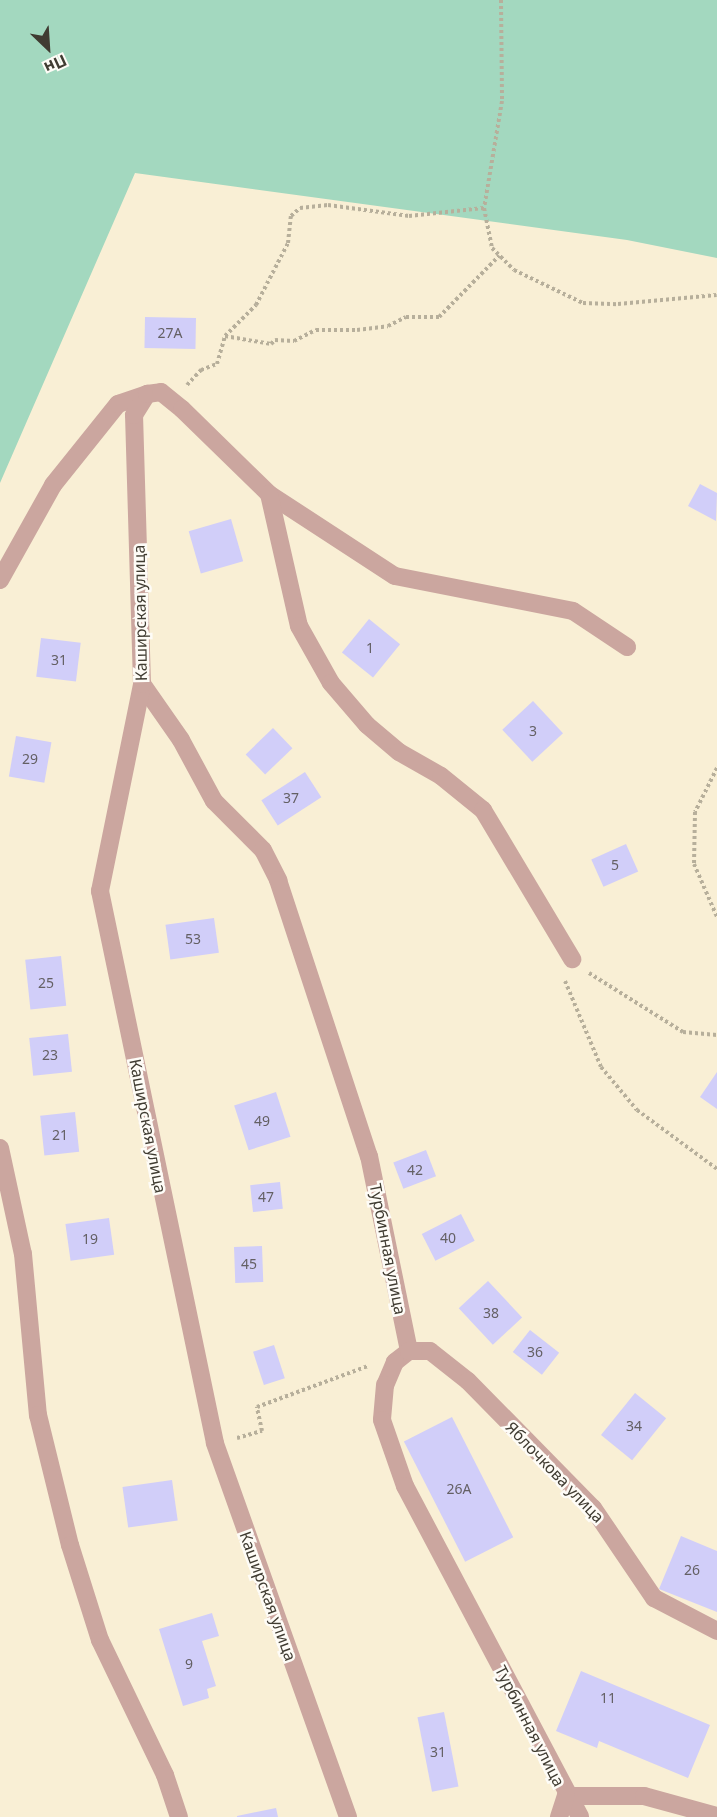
<!DOCTYPE html>
<html>
<head>
<meta charset="utf-8">
<style>
	body { margin:0 }
	#map { position:relative; width:717px; height:1817px; overflow:hidden; background:#f9efd5; font-family:"Noto Sans",sans-serif }
	div>[style] { position:absolute }
	.green>* { inset:0; background:#a3d8bf }
	.building>* { inset:0; background:#d1cef9; transform-origin:0 0 }
	.path>* { height:4px; margin-top:-2px; transform-origin:0; background:repeating-linear-gradient(90deg,#b7af9b 0 3px,transparent 0 6px) }
	.street>* { height:18px; margin:-9px; padding:0 9px; transform-origin:9px; border-radius:9px; background:#cba69f }
	span { translate:-50% -50%; white-space:nowrap; text-align:center; line-height:1.15; -webkit-text-stroke:5px #fefcf7; paint-order:stroke }
	.number-label { font-size:14px; color:#646064 }
	.number-label span { -webkit-text-stroke-width:0 }
	.street-label { font-size:16px; color:#403c32 }
	.north { position:absolute; left:18px; top:18px; width:60px; height:60px; -webkit-text-stroke:4px #fefcf7; paint-order:stroke; rotate:155deg; font-size:16px; font-weight:700; line-height:24px; text-align:center; color:#403c32 }
	.north::after { content:''; display:block; margin:auto; width:21px; height:27px; background:#403c32; clip-path:polygon(50% 0,100% 100%,50% 72%,0 100%) }
</style>
</head>
<body>
<div id="map">
	<div class="green">
		<div style="clip-path:polygon(0 0,717px 0,717px 258px,627px 240px,135px 173px,0 483px)"></div>
	</div>
	<div class="building">
		<div style="left:145px;top:317px;width:51px;height:31px;rotate:1deg"></div>
		<div style="clip-path:polygon(700px 484px,717px 493px,716px 521px,688px 506px)"></div>
		<div style="left:231px;top:519px;width:44px;height:44px;rotate:74deg"></div>
		<div style="left:369px;top:619px;width:40px;height:43px;rotate:39deg"></div>
		<div style="left:41px;top:638px;width:40px;height:39px;rotate:7deg"></div>
		<div style="left:533px;top:701px;width:44px;height:42px;rotate:47deg"></div>
		<div style="left:273px;top:728px;width:28px;height:38px;rotate:46deg"></div>
		<div style="left:16px;top:736px;width:36px;height:41px;rotate:10deg"></div>
		<div style="left:305px;top:772px;width:30px;height:52px;rotate:57deg"></div>
		<div style="left:626px;top:844px;width:30px;height:38px;rotate:66deg"></div>
		<div style="left:214px;top:918px;width:35px;height:49px;rotate:82deg"></div>
		<div style="left:61px;top:956px;width:50px;height:36px;rotate:84deg"></div>
		<div style="left:68px;top:1034px;width:38px;height:39px;rotate:84deg"></div>
		<div style="clip-path:polygon(717px 1072px,717px 1109px,700px 1097px)"></div>
		<div style="left:276px;top:1092px;width:47px;height:44px;rotate:72deg"></div>
		<div style="left:75px;top:1112px;width:40px;height:35px;rotate:84deg"></div>
		<div style="left:426px;top:1150px;width:28px;height:35px;rotate:69deg"></div>
		<div style="left:280px;top:1182px;width:27px;height:30px;rotate:84deg"></div>
		<div style="left:461px;top:1214px;width:30px;height:44px;rotate:63deg"></div>
		<div style="left:109px;top:1218px;width:37px;height:44px;rotate:82deg"></div>
		<div style="left:262px;top:1246px;width:36px;height:28px;rotate:88deg"></div>
		<div style="left:488px;top:1281px;width:50px;height:40px;rotate:47deg"></div>
		<div style="left:530px;top:1330px;width:37px;height:28px;rotate:38deg"></div>
		<div style="left:274px;top:1345px;width:35px;height:22px;rotate:72deg"></div>
		<div style="left:635px;top:1393px;width:40px;height:54px;rotate:39deg"></div>
		<div style="left:452px;top:1417px;width:135px;height:54px;rotate:63deg"></div>
		<div style="left:172px;top:1480px;width:41px;height:50px;rotate:82deg"></div>
		<div style="clip-path:polygon(681px 1536px,717px 1551px,717px 1612px,659px 1589px)"></div>
		<div style="clip-path:polygon(212px 1613px,219px 1636px,202px 1641px,216px 1686px,207px 1689px,209px 1698px,183px 1706px,159px 1629px)"></div>
		<div style="clip-path:polygon(581px 1671px,710px 1725px,688px 1778px,599px 1741px,597px 1748px,556px 1731px)"></div>
		<div style="left:444px;top:1712px;width:76px;height:27px;rotate:79deg"></div>
		<div style="clip-path:polygon(276px 1808px,278px 1817px,237px 1817px,237px 1816px)"></div>
	</div>
	<div class="path">
		<div style="left:501px;top:0;width:101px;rotate:89.4deg"></div>
		<div style="left:502px;top:101px;width:109px;rotate:99.5deg"></div>
		<div style="left:484px;top:208px;width:41px;rotate:78.7deg"></div>
		<div style="left:492px;top:248px;width:31px;rotate:45deg"></div>
		<div style="left:514px;top:270px;width:76px;rotate:25.6deg"></div>
		<div style="left:583px;top:303px;width:35px;rotate:2deg"></div>
		<div style="left:618px;top:304px;width:99px;rotate:-5.2deg"></div>
		<div style="left:225px;top:336px;width:44px;rotate:-45deg"></div>
		<div style="left:256px;top:305px;width:70px;rotate:-62.7deg"></div>
		<div style="left:288px;top:243px;width:27px;rotate:-84deg"></div>
		<div style="left:291px;top:216px;width:12px;rotate:-42deg"></div>
		<div style="left:300px;top:208px;width:28px;rotate:-6deg"></div>
		<div style="left:328px;top:205px;width:82px;rotate:7.7deg"></div>
		<div style="left:409px;top:216px;width:75px;rotate:-6.1deg"></div>
		<div style="left:187px;top:385px;width:21px;rotate:-47deg"></div>
		<div style="left:201px;top:370px;width:17px;rotate:-21deg"></div>
		<div style="left:217px;top:364px;width:29px;rotate:-74deg"></div>
		<div style="left:225px;top:336px;width:47px;rotate:9.9deg"></div>
		<div style="left:271px;top:344px;width:6px;rotate:-45deg"></div>
		<div style="left:275px;top:340px;width:19px;rotate:3deg"></div>
		<div style="left:294px;top:341px;width:25px;rotate:-27deg"></div>
		<div style="left:316px;top:330px;width:41px"></div>
		<div style="left:357px;top:330px;width:31px;rotate:-7deg"></div>
		<div style="left:388px;top:326px;width:20px;rotate:-27deg"></div>
		<div style="left:406px;top:317px;width:33px"></div>
		<div style="left:439px;top:317px;width:86px;rotate:-45.5deg"></div>
		<div style="left:717px;top:768px;width:49px;rotate:116.6deg"></div>
		<div style="left:695px;top:812px;width:52px;rotate:91.1deg"></div>
		<div style="left:694px;top:864px;width:58px;rotate:66.5deg"></div>
		<div style="left:589px;top:973px;width:111px;rotate:32.1deg"></div>
		<div style="left:683px;top:1032px;width:34px;rotate:5deg"></div>
		<div style="left:565px;top:981px;width:93px;rotate:67.3deg"></div>
		<div style="left:601px;top:1067px;width:56px;rotate:50.1deg"></div>
		<div style="left:637px;top:1110px;width:99px;rotate:36.4deg"></div>
		<div style="left:237px;top:1438px;width:26px;rotate:-16deg"></div>
		<div style="left:262px;top:1431px;width:25px;rotate:-102deg"></div>
		<div style="left:257px;top:1407px;width:118px;rotate:-20.3deg"></div>
	</div>
	<div class="street">
		<div style="left:269px;top:494px;width:150px;rotate:33.1deg"></div>
		<div style="left:395px;top:576px;width:181px;rotate:11.1deg"></div>
		<div style="left:573px;top:611px;width:65px;rotate:33.7deg"></div>
		<div style="left:0;top:580px;width:109px;rotate:-60.8deg"></div>
		<div style="left:53px;top:485px;width:104px;rotate:-51.3deg"></div>
		<div style="left:118px;top:404px;width:31px;rotate:-19deg"></div>
		<div style="left:142px;top:684px;width:68px;rotate:55.1deg"></div>
		<div style="left:181px;top:740px;width:69px;rotate:61.6deg"></div>
		<div style="left:214px;top:801px;width:69px;rotate:45deg"></div>
		<div style="left:263px;top:850px;width:34px;rotate:63deg"></div>
		<div style="left:278px;top:880px;width:291px;rotate:71.8deg"></div>
		<div style="left:369px;top:1156px;width:199px;rotate:78.4deg"></div>
		<div style="left:409px;top:1351px;width:18px;rotate:142deg"></div>
		<div style="left:395px;top:1362px;width:25px;rotate:113deg"></div>
		<div style="left:385px;top:1385px;width:35px;rotate:95deg"></div>
		<div style="left:382px;top:1420px;width:70px;rotate:70.8deg"></div>
		<div style="left:405px;top:1486px;width:374px;rotate:62.1deg"></div>
		<div style="left:0;top:1148px;width:108px;rotate:77.8deg"></div>
		<div style="left:23px;top:1254px;width:162px;rotate:84.7deg"></div>
		<div style="left:38px;top:1415px;width:134px;rotate:76.2deg"></div>
		<div style="left:70px;top:1545px;width:100px;rotate:72.5deg"></div>
		<div style="left:100px;top:1640px;width:150px;rotate:64.3deg"></div>
		<div style="left:165px;top:1775px;width:44px;rotate:71.6deg"></div>
		<div style="left:409px;top:1351px;width:21px"></div>
		<div style="left:430px;top:1351px;width:48px;rotate:38.3deg"></div>
		<div style="left:468px;top:1381px;width:178px;rotate:45.5deg"></div>
		<div style="left:593px;top:1508px;width:109px;rotate:55.9deg"></div>
		<div style="left:654px;top:1598px;width:71px;rotate:27.6deg"></div>
		<div style="left:566px;top:1796px;width:78px"></div>
		<div style="left:644px;top:1796px;width:76px;rotate:15.3deg"></div>
		<div style="left:348px;top:1817px;width:397px;rotate:-109.6deg"></div>
		<div style="left:215px;top:1443px;width:564px;rotate:-101.77deg"></div>
		<div style="left:100px;top:891px;width:211px;rotate:-78.5deg"></div>
		<div style="left:142px;top:684px;width:269px;rotate:-91.7deg"></div>
		<div style="left:134px;top:415px;width:25px;rotate:-58deg"></div>
		<div style="left:147px;top:394px;width:14px;rotate:-8deg"></div>
		<div style="left:161px;top:392px;width:27px;rotate:39deg"></div>
		<div style="left:182px;top:409px;width:122px;rotate:44.3deg"></div>
		<div style="left:269px;top:494px;width:135px;rotate:77.2deg"></div>
		<div style="left:299px;top:626px;width:65px;rotate:60.7deg"></div>
		<div style="left:331px;top:683px;width:55px;rotate:49.4deg"></div>
		<div style="left:367px;top:725px;width:42px;rotate:40.2deg"></div>
		<div style="left:399px;top:752px;width:48px;rotate:29.7deg"></div>
		<div style="left:441px;top:776px;width:54px;rotate:39deg"></div>
		<div style="left:483px;top:810px;width:174px;rotate:59.1deg"></div>
		<div style="left:559px;top:1817px;width:22px;rotate:-72deg"></div>
	</div>
	<div class="number-label">
		<span style="left:170px;top:333px">27А</span>
		<span style="left:370px;top:648px">1</span>
		<span style="left:59px;top:660px">31</span>
		<span style="left:533px;top:731px">3</span>
		<span style="left:30px;top:759px">29</span>
		<span style="left:291px;top:798px">37</span>
		<span style="left:615px;top:865px">5</span>
		<span style="left:193px;top:939px">53</span>
		<span style="left:46px;top:983px">25</span>
		<span style="left:50px;top:1055px">23</span>
		<span style="left:262px;top:1121px">49</span>
		<span style="left:60px;top:1135px">21</span>
		<span style="left:415px;top:1170px">42</span>
		<span style="left:266px;top:1197px">47</span>
		<span style="left:448px;top:1238px">40</span>
		<span style="left:90px;top:1239px">19</span>
		<span style="left:249px;top:1264px">45</span>
		<span style="left:491px;top:1313px">38</span>
		<span style="left:535px;top:1352px">36</span>
		<span style="left:634px;top:1426px">34</span>
		<span style="left:459px;top:1489px">26А</span>
		<span style="left:692px;top:1570px">26</span>
		<span style="left:189px;top:1664px">9</span>
		<span style="left:608px;top:1698px">11</span>
		<span style="left:438px;top:1752px">31</span>
	</div>
	<div class="street-label">
		<span style="left:140px;top:613px;rotate:-91deg">Каширская улица</span>
		<span style="left:148px;top:1126px;rotate:79deg">Каширская улица</span>
		<span style="left:388px;top:1249px;rotate:79deg">Турбинная улица</span>
		<span style="left:555px;top:1472px;rotate:46deg">Яблочкова улица</span>
		<span style="left:268px;top:1596px;rotate:70deg">Каширская улица</span>
		<span style="left:530px;top:1726px;rotate:63deg">Турбинная улица</span>
	</div>
	<div class="north">Пн</div>
</div>
</body>
</html>
